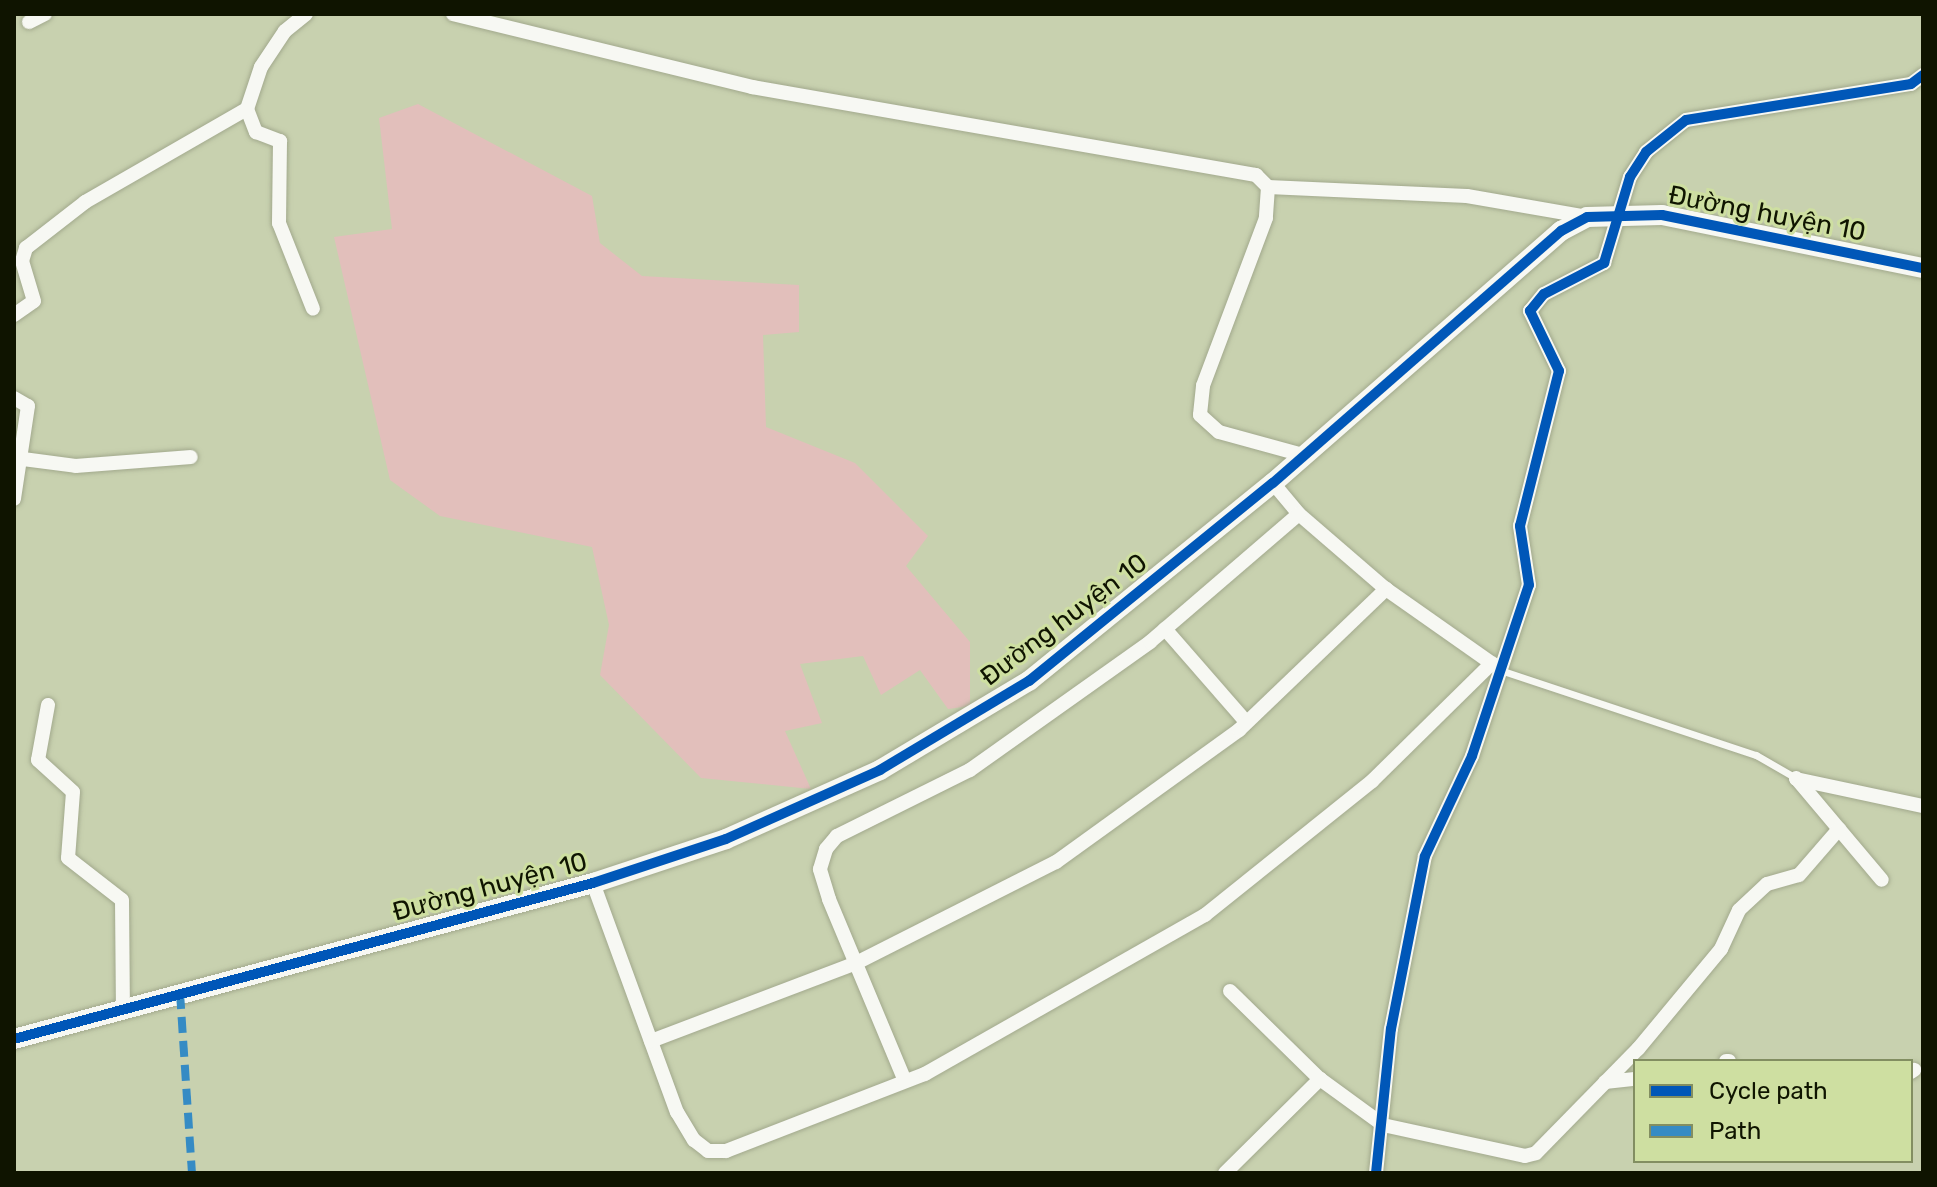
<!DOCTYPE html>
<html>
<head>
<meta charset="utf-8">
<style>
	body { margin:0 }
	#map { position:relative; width:1937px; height:1187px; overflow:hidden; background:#c8d1af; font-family:Rubik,sans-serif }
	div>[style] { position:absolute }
	.green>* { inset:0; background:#e2bfbb }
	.roads { filter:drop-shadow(0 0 2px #a2a98d) drop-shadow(0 0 2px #a2a98d) }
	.lane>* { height:7px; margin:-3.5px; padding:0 3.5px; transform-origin:3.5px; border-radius:3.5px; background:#f7f8f3 }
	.street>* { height:14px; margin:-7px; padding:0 7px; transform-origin:7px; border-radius:7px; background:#f7f8f3 }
	.secondary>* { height:20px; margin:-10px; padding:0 10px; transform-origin:10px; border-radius:10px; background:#f7f8f3 }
	.quiet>* { height:8px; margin-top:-4px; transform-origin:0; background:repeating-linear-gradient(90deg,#358bc4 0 16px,transparent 0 24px) }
	.cycleway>* { height:10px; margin:-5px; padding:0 5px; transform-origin:5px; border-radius:5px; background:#0057b8 }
	span { translate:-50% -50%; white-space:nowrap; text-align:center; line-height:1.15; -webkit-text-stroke:6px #cedfa1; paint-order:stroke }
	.street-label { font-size:26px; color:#0f1400 }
	.frame { position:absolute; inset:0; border:16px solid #0f1400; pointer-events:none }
	.legend { position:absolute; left:1633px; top:1059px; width:280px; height:104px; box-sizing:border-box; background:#cedfa1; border:2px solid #828e61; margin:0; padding:10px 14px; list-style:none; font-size:24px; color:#0f1400 }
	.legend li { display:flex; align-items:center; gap:16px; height:40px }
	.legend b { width:40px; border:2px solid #828e61 }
</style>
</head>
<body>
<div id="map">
	<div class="green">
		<div style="clip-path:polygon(418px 104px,592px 196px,600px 243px,642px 276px,799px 285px,799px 332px,763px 335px,766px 427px,855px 463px,928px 536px,906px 566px,970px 642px,970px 706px,948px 709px,920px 670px,881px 695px,863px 656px,800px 664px,822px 723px,785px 731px,811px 789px,701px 778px,600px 675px,609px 625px,592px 547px,440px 516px,390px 480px,334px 237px,392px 229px,379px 118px)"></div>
	</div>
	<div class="roads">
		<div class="lane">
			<div style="left:1503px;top:671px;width:267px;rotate:18.4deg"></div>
			<div style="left:1756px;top:755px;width:46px;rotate:29.9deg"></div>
		</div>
		<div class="street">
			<div style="left:453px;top:14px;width:308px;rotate:13.7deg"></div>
			<div style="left:752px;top:87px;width:512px;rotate:9.9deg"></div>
			<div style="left:1256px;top:175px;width:17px;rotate:45deg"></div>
			<div style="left:1268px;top:187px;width:31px;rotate:94deg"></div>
			<div style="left:1266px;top:218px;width:179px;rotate:110.6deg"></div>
			<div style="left:1203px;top:386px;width:29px;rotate:96deg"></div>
			<div style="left:1200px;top:415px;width:25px;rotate:42deg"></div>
			<div style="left:1219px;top:432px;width:87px;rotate:15.3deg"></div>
			<div style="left:29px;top:22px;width:18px;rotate:-27deg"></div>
			<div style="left:247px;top:109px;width:25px;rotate:69deg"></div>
			<div style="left:256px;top:132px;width:26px;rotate:21deg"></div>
			<div style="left:280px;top:141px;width:82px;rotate:90.7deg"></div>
			<div style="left:279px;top:223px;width:92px;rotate:68.4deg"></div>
			<div style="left:1268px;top:187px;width:199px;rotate:2.6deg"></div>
			<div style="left:1467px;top:196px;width:122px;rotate:9.9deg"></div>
			<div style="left:14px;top:315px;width:24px;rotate:-35deg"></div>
			<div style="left:34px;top:301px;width:42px;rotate:-106.7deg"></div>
			<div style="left:22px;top:261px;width:14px;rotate:-73deg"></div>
			<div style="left:26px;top:248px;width:75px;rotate:-37.9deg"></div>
			<div style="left:85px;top:202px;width:187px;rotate:-29.9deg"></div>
			<div style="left:247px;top:109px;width:44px;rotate:-71.6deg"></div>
			<div style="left:261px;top:67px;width:43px;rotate:-56.3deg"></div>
			<div style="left:285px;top:31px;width:27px;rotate:-39deg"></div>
			<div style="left:14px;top:398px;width:16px;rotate:30deg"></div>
			<div style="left:28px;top:406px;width:94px;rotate:98.6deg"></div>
			<div style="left:23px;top:459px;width:53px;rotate:7.5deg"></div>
			<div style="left:76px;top:466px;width:115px;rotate:-4.5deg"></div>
			<div style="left:1273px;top:483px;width:40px;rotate:50deg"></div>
			<div style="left:1299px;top:514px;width:115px;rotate:40.8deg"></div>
			<div style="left:1386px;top:589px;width:139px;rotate:35.1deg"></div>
			<div style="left:1165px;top:629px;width:123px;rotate:48.9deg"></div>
			<div style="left:48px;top:705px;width:56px;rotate:100.3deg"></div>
			<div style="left:38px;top:760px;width:47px;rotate:42.4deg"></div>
			<div style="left:73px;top:792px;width:66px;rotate:94.3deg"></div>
			<div style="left:68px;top:858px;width:68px;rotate:37.9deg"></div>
			<div style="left:122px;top:900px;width:107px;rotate:89.5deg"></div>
			<div style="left:1796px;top:778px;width:133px;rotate:49.9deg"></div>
			<div style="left:1796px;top:779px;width:130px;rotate:12deg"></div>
			<div style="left:593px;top:883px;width:244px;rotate:69.9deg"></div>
			<div style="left:677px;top:1112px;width:33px;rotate:59deg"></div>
			<div style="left:694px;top:1140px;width:18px;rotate:38deg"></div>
			<div style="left:708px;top:1151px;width:18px"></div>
			<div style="left:726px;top:1151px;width:213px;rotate:-21.2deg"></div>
			<div style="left:925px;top:1074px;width:322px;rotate:-29.6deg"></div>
			<div style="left:1205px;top:915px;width:214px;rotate:-38.7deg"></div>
			<div style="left:1372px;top:781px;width:168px;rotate:-44.5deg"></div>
			<div style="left:1230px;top:991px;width:126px;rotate:44.4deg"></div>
			<div style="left:1320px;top:1079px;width:78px;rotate:36.1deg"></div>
			<div style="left:1383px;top:1125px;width:145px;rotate:12.3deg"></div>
			<div style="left:1525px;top:1156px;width:11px;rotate:-15deg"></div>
			<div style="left:1536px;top:1153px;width:146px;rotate:-45.6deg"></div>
			<div style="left:1638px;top:1049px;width:130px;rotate:-50.3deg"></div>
			<div style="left:1721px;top:949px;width:43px;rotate:-65.2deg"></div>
			<div style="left:1739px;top:910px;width:38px;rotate:-43deg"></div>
			<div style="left:1767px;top:884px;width:33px;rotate:-16deg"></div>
			<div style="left:1799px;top:875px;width:61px;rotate:-49deg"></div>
			<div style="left:651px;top:1041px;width:219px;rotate:-20.8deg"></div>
			<div style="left:856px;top:963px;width:224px;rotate:-26.8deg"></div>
			<div style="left:1056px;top:862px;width:226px;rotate:-35.8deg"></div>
			<div style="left:1239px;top:730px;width:204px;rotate:-43.8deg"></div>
			<div style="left:1726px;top:1061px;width:3px"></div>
			<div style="left:1911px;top:1072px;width:4px;rotate:-34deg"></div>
			<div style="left:905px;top:1081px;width:197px;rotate:-112.7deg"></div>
			<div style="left:829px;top:899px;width:31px;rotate:-107deg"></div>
			<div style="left:820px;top:869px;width:21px;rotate:-73deg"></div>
			<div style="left:826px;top:849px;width:17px;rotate:-50deg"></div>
			<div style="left:837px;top:836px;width:148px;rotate:-26.4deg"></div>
			<div style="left:970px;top:770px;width:221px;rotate:-35.4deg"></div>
			<div style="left:1150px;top:642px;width:196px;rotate:-40.7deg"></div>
			<div style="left:1605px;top:1082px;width:30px;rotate:-6deg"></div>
			<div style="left:1225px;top:1173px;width:134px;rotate:-44.7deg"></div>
			<div style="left:1376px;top:1173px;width:145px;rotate:-84.1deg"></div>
			<div style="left:1391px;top:1029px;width:176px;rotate:-78.9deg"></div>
			<div style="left:1425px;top:856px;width:110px;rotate:-64.8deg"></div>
			<div style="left:1472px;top:756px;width:180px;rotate:-71.6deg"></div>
			<div style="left:1529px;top:585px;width:60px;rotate:-98.7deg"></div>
			<div style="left:1520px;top:526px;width:160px;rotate:-75.9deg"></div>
			<div style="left:1559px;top:371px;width:67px;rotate:-115.8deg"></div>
			<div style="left:1530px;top:311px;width:22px;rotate:-51deg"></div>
			<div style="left:1544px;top:294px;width:68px;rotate:-27.3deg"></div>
			<div style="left:1604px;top:263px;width:90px;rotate:-73.2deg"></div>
			<div style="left:1630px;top:177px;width:30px;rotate:-57deg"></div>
			<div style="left:1646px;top:152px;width:51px;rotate:-38.7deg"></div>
			<div style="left:1686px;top:120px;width:228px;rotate:-9.1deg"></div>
			<div style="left:1911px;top:84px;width:15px;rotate:-37deg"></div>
		</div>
		<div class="secondary">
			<div style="left:14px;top:1039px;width:600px;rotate:-15.08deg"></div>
			<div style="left:593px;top:883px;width:140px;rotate:-18.3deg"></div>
			<div style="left:726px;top:839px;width:169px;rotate:-24.1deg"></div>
			<div style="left:880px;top:770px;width:174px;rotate:-30.9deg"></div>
			<div style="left:1029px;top:681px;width:314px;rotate:-39.1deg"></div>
			<div style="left:1273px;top:483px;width:383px;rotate:-41.2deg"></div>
			<div style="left:1561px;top:231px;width:30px;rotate:-28deg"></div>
			<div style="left:1587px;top:217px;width:75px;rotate:-1.5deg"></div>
			<div style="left:1662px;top:215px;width:266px;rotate:11.5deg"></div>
		</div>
	</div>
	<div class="quiet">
		<div style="left:180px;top:993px;width:180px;rotate:86.2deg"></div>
	</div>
	<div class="cycleway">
		<div style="left:14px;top:1039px;width:600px;rotate:-15.08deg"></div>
		<div style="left:593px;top:883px;width:140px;rotate:-18.3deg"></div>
		<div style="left:726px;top:839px;width:169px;rotate:-24.1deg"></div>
		<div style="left:880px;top:770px;width:174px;rotate:-30.9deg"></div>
		<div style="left:1029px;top:681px;width:314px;rotate:-39.1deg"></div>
		<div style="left:1273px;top:483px;width:383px;rotate:-41.2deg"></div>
		<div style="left:1561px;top:231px;width:30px;rotate:-28deg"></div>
		<div style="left:1587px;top:217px;width:75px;rotate:-1.5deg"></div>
		<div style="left:1662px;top:215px;width:266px;rotate:11.5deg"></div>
		<div style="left:1376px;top:1173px;width:145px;rotate:-84.1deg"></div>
		<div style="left:1391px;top:1029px;width:176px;rotate:-78.9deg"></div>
		<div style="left:1425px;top:856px;width:110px;rotate:-64.8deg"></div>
		<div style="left:1472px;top:756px;width:180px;rotate:-71.6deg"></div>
		<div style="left:1529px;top:585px;width:60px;rotate:-98.7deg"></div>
		<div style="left:1520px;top:526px;width:160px;rotate:-75.9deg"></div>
		<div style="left:1559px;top:371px;width:67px;rotate:-115.8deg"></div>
		<div style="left:1530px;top:311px;width:22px;rotate:-51deg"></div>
		<div style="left:1544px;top:294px;width:68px;rotate:-27.3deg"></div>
		<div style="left:1604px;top:263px;width:90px;rotate:-73.2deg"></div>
		<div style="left:1630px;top:177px;width:30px;rotate:-57deg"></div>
		<div style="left:1646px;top:152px;width:51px;rotate:-38.7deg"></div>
		<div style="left:1686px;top:120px;width:228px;rotate:-9.1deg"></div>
		<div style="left:1911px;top:84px;width:15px;rotate:-37deg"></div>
	</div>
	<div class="street-label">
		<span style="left:1767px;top:214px;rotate:11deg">Đường huyện 10</span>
		<span style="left:1064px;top:620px;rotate:-37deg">Đường huyện 10</span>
		<span style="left:490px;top:887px;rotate:-15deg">Đường huyện 10</span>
	</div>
	<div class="frame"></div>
	<ul class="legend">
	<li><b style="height:10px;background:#0057b8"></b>Cycle path</li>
	<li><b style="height:10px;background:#358bc4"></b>Path</li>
	</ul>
</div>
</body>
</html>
